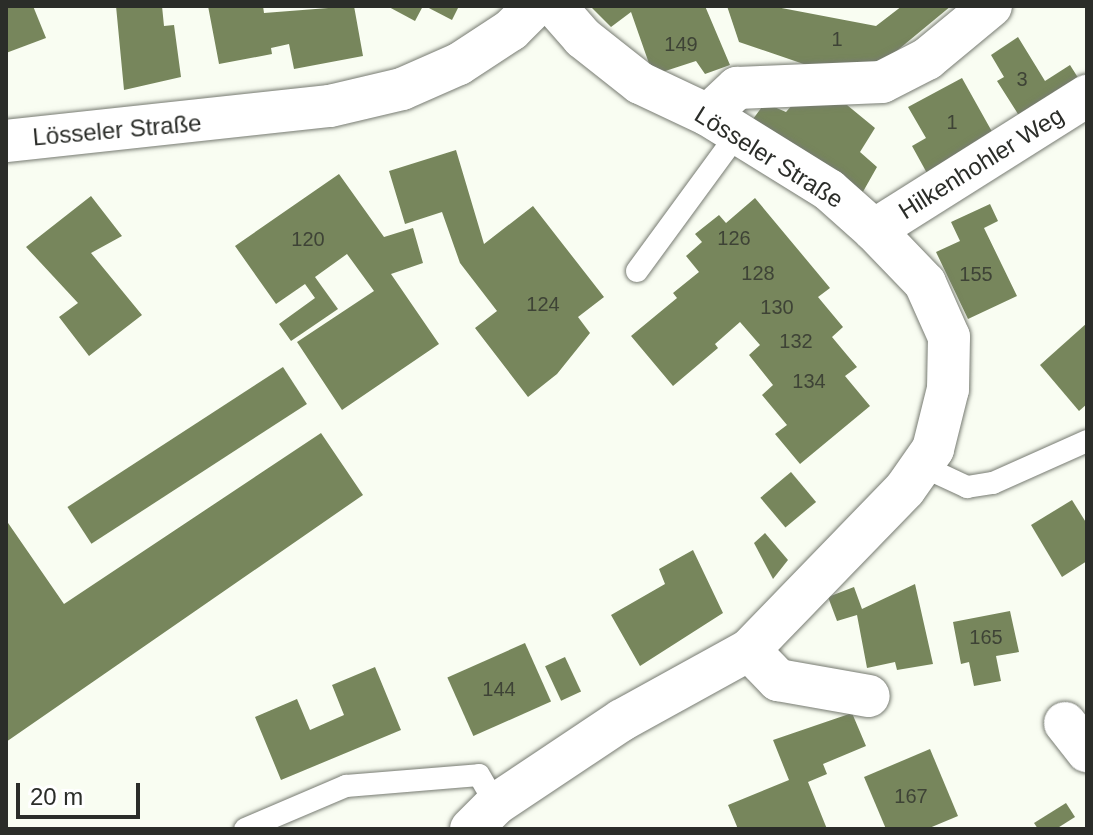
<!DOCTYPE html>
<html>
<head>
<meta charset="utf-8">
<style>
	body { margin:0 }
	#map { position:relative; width:1093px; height:835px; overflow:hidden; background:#f9fdf2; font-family:Helvetica,sans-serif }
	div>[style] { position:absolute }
	.building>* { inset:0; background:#77865c; transform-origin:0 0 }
	.roads { filter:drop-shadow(0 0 2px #777b72) drop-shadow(0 0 2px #777b72) }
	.service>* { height:22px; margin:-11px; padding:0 11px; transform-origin:11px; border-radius:11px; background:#fff }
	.minor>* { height:42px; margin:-21px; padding:0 21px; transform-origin:21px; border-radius:21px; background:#fff }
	span { translate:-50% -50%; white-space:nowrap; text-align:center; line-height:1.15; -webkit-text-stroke:7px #fff; paint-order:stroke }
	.number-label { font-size:20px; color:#3e4336 }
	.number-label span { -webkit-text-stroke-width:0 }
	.street-label { font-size:24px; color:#2b2d29 }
	.frame { position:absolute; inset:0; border:8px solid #2b2d29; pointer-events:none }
	.scale { position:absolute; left:16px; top:783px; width:124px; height:36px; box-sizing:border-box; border:4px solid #2b2d29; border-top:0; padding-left:10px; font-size:24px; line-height:28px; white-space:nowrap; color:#2b2d29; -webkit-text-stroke:6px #fff; paint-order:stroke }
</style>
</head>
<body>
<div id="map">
	<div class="building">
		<div style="clip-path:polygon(6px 6px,33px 6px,46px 38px,6px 53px)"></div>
		<div style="clip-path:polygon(116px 6px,162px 6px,164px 26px,174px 25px,181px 77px,124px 90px)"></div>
		<div style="clip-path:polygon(208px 6px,263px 6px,264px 13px,354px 6px,363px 56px,294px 69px,289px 44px,271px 48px,272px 54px,219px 64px)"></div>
		<div style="clip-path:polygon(387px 6px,423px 6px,415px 21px)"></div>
		<div style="clip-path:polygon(425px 6px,459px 6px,452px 20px)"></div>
		<div style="clip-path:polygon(590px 6px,705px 6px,730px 65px,705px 74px,696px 61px,653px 75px,631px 12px,611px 27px)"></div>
		<div style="clip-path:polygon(727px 6px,771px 6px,876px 26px,902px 6px,951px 6px,876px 68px,827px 72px,739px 42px)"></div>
		<div style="clip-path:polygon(1018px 37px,1045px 81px,1070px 65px,1082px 84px,1023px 122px,997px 81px,1004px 77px,991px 55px)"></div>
		<div style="clip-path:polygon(962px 78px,995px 137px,928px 175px,912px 146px,926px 138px,908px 107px)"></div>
		<div style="clip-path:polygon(765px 103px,786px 112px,794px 103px,847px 105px,875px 128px,860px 152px,877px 167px,860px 197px,750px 123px)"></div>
		<div style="clip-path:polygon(456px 150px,484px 244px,533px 206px,604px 297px,578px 317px,590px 333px,557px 374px,528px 397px,475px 328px,497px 311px,460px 263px,442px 212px,405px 224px,389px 171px)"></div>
		<div style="clip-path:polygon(339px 174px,384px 237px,413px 228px,423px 263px,391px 274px,439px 344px,342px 410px,297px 342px,374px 291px,347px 254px,315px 277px,338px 309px,291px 341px,279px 324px,315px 298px,305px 284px,276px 304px,235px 246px)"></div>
		<div style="clip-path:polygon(91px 196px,122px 236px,91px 253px,142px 315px,89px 356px,59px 317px,78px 303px,26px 247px)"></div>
		<div style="clip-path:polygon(755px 198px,830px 288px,818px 297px,843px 327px,832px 337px,857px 367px,845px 376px,870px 406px,800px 464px,775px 434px,787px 425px,762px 395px,773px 385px,749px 355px,760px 345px,740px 322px,715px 344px,718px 348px,673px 386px,631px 336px,677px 298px,673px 293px,699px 272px,686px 256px,702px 242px,695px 234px,719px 215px,726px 223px)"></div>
		<div style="clip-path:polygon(990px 204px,998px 221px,984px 228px,1017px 296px,968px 319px,936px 252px,960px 241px,951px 222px)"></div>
		<div style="clip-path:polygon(1087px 323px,1087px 404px,1079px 411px,1040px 365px)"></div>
		<div style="left:283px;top:367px;width:44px;height:257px;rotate:57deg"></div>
		<div style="clip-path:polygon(321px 433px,363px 495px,6px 742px,6px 520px,64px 604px)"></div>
		<div style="left:791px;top:472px;width:39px;height:40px;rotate:50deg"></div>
		<div style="clip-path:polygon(1072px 500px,1087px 524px,1087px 561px,1062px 577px,1031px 525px)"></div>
		<div style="clip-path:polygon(765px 533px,788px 560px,773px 579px,754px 543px)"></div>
		<div style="clip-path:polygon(693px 550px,723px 613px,640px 666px,611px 615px,665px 584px,659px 569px)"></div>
		<div style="clip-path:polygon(915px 584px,933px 664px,897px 670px,895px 662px,867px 668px,857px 615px,837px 621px,828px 597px,854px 587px,862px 609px)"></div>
		<div style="clip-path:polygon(1010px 611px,1019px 652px,996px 656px,1001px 681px,974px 686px,969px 662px,961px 664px,953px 622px)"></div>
		<div style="left:525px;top:643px;width:64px;height:85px;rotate:66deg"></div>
		<div style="left:565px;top:657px;width:38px;height:22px;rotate:65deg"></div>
		<div style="clip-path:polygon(375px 667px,401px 730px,281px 780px,255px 717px,297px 699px,310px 730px,344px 715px,332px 685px)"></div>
		<div style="clip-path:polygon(852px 713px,866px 746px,823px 764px,827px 774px,808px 782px,827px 829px,738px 829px,728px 805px,789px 780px,773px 740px)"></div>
		<div style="clip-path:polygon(930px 749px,958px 816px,927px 829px,886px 829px,864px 777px)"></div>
		<div style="clip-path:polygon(1066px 803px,1075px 817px,1056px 829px,1038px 829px,1034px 823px)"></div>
	</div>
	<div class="roads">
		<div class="service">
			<div style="left:637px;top:271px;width:171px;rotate:-53.8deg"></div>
			<div style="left:922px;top:466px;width:50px;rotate:25deg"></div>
			<div style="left:967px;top:487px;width:26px;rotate:-9deg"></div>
			<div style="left:993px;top:483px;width:103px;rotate:-24.1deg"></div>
			<div style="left:245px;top:829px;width:110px;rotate:-23.1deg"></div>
			<div style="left:346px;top:786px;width:133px;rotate:-4.7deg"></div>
			<div style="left:479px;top:775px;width:34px;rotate:60deg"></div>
		</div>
		<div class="minor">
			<div style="left:708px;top:115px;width:40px;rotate:-43deg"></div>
			<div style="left:737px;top:88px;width:145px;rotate:-2.4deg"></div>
			<div style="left:882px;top:82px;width:51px;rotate:-27.1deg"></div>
			<div style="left:927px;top:59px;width:83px;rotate:-39.6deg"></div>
			<div style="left:6px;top:141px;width:326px;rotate:-6.2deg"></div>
			<div style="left:330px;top:106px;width:74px;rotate:-13.3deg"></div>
			<div style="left:402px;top:89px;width:62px;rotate:-23.7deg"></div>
			<div style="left:459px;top:64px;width:62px;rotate:-33.2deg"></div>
			<div style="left:511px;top:30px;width:34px;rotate:-45deg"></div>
			<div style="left:874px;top:230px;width:252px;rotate:-32.2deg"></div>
			<div style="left:749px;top:650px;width:42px;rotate:46deg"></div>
			<div style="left:778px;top:680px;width:92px;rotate:10deg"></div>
			<div style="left:1065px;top:723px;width:36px;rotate:52deg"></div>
			<div style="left:471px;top:829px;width:35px;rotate:-45deg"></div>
			<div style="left:496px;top:804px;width:151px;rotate:-33.7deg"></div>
			<div style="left:622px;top:720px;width:145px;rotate:-28.9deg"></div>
			<div style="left:749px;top:650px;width:224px;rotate:-45.9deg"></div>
			<div style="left:905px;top:489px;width:49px;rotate:-55deg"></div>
			<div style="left:933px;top:449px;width:62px;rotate:-76deg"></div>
			<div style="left:948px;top:389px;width:52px;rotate:-88.9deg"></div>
			<div style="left:949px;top:337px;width:59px;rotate:-114deg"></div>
			<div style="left:925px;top:283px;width:74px;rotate:-133.9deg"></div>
			<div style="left:874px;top:230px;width:60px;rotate:-138.4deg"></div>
			<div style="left:829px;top:190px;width:142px;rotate:-148.2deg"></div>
			<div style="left:708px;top:115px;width:75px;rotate:-154.8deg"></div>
			<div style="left:640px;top:83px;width:73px;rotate:-141.7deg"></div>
			<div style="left:583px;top:38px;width:43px;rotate:-131.2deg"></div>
		</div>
	</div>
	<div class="number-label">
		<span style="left:837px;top:39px">1</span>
		<span style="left:681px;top:44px">149</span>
		<span style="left:1022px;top:79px">3</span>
		<span style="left:952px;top:122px">1</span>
		<span style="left:734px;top:238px">126</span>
		<span style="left:308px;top:239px">120</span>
		<span style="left:758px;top:273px">128</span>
		<span style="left:976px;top:274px">155</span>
		<span style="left:543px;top:304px">124</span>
		<span style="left:777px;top:307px">130</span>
		<span style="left:796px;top:341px">132</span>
		<span style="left:809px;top:381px">134</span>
		<span style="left:986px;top:637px">165</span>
		<span style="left:499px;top:689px">144</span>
		<span style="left:911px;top:796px">167</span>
	</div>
	<div class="street-label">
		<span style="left:117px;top:130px;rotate:-5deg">Lösseler Straße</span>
		<span style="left:769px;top:157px;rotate:32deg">Lösseler Straße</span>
		<span style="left:981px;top:163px;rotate:-32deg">Hilkenhohler Weg</span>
	</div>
	<div class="frame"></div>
	<div class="scale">20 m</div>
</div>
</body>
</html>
